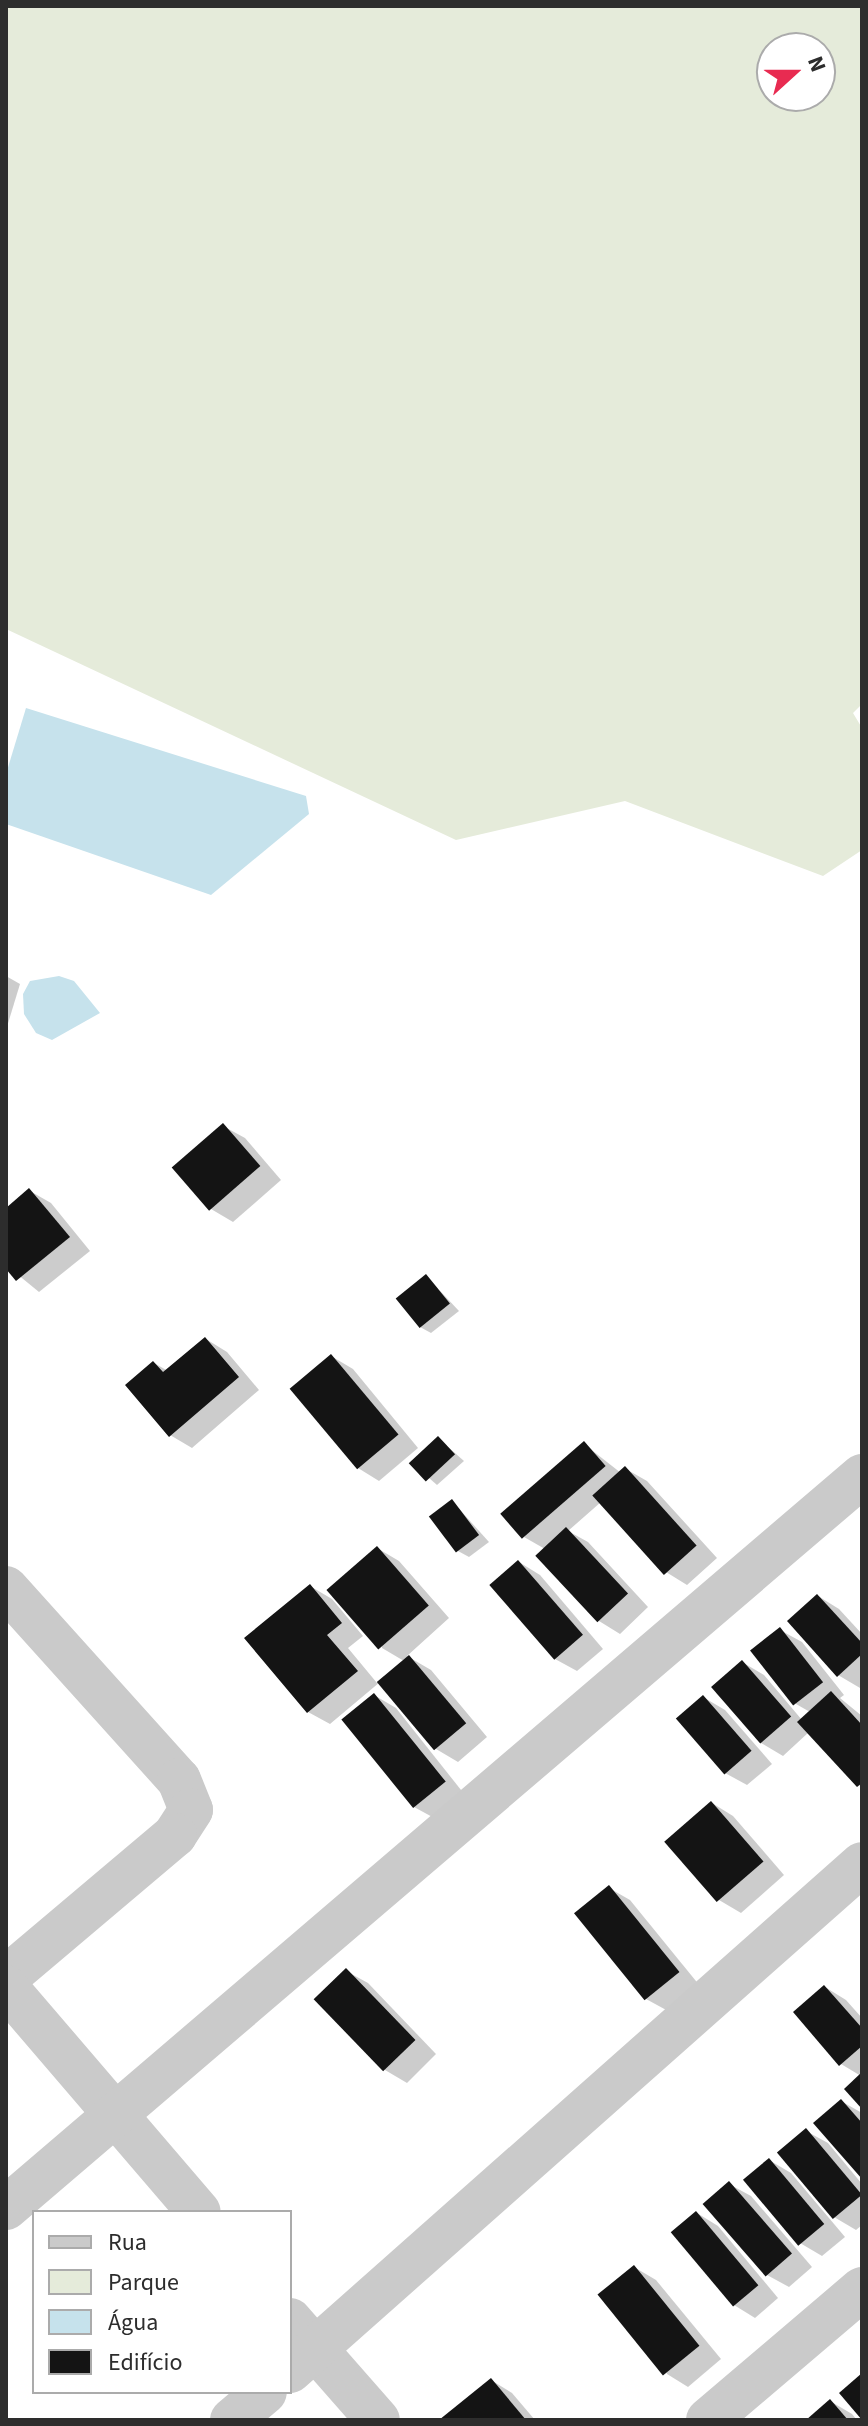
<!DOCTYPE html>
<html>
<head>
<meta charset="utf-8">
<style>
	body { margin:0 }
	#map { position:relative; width:868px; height:2426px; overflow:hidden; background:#fff; font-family:"Source Sans 3",sans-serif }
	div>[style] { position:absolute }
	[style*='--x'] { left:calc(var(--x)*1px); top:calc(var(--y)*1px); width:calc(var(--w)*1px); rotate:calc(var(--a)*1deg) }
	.green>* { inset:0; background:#e5ebda }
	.water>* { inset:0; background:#c6e2ec }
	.shadow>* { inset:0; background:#0003 }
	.building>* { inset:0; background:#141414; transform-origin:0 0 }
	.minor>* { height:44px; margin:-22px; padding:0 22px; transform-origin:22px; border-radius:22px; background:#cacaca }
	span { translate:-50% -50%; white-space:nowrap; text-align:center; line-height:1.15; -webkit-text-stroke:8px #fff; paint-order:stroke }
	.frame { position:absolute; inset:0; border:8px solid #2d2d2d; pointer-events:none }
	.legend { position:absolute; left:32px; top:2210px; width:260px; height:184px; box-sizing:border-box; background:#fff; border:2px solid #ababab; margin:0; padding:10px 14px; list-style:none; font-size:24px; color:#2d2d2d }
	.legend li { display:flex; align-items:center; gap:16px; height:40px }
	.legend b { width:40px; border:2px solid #ababab }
	.north { position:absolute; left:756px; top:32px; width:80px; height:80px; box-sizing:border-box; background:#fff; border:2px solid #ababab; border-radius:50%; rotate:69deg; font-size:22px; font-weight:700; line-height:32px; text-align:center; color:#2d2d2d }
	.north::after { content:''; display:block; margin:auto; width:28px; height:36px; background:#e82b51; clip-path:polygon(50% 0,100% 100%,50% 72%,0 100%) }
</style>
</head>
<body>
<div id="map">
	<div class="green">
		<i style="clip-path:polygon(evenodd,6px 6px,862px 6px,862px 704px,853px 713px,862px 728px,862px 850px,823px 876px,625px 801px,456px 840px,6px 629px,6px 6px,772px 48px,820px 48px,820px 96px,772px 96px,772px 48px)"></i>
	</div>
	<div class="water">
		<i style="clip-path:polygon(26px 708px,306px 796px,309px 814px,211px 895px,6px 824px,6px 774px)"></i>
		<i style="clip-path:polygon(59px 976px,74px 981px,100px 1013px,52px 1040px,36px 1033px,24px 1014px,23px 994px,30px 981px)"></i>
	</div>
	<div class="shadow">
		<i style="clip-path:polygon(6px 976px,20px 984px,6px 1030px)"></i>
		<i style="clip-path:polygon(223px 1126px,245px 1138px,281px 1180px,233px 1222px,211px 1209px)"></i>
		<i style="clip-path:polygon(30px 1191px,51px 1203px,90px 1251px,39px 1292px,6px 1265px,6px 1210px)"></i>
		<i style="clip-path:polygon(427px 1277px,459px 1311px,431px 1333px,420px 1327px)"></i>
		<i style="clip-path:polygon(206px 1339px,227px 1352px,259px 1390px,192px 1448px,170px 1435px,154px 1363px,168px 1371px)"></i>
		<i style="clip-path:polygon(331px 1356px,353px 1369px,418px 1448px,379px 1481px,358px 1468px)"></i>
		<i style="clip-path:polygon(439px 1439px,464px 1461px,437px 1485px,412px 1463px)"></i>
		<i style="clip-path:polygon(584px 1444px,621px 1473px,626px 1469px,647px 1481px,717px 1558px,687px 1585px,666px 1572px,601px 1502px,568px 1531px,588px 1542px,648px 1607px,620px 1634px,599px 1621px,545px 1549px,524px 1537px)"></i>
		<i style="clip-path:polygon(452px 1501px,489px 1542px,469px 1557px,458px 1551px)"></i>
		<i style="clip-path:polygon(377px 1548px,399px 1561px,449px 1618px,407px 1656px,431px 1670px,487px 1737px,458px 1762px,436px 1749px,380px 1682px,330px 1724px,308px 1712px,310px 1586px,332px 1599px,363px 1636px,348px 1648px,377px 1683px,404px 1661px,382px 1648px)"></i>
		<i style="clip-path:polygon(519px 1562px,540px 1575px,603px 1649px,577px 1671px,555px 1659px)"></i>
		<i style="clip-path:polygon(818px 1596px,839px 1609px,862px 1634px,860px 1688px,838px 1675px)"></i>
		<i style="clip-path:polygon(780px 1630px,802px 1642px,844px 1695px,840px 1698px,862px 1716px,862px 1788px,809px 1732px,783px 1756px,761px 1743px,742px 1662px,764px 1675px,802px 1720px,810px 1712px,796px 1704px)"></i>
		<i style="clip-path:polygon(374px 1695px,396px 1708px,465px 1795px,436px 1819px,414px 1807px)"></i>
		<i style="clip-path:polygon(703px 1697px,725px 1710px,772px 1764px,747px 1785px,725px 1773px)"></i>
		<i style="clip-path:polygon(712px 1803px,733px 1816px,784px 1875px,741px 1913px,719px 1900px)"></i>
		<i style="clip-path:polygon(609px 1888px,630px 1900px,700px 1986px,668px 2011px,646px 1999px)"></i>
		<i style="clip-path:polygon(346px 1971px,368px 1983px,436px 2054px,407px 2083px,385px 2070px)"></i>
		<i style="clip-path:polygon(825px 1987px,846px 2000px,862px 2018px,862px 2107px,861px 2076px,841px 2064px)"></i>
		<i style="clip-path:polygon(841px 2101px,862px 2113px,862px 2176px)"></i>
		<i style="clip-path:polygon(806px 2131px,828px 2143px,862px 2184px,862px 2225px,856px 2230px,834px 2217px)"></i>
		<i style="clip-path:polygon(769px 2160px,791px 2173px,845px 2237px,822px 2256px,800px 2243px)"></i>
		<i style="clip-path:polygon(729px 2184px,751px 2196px,812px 2267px,789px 2287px,767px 2275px)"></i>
		<i style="clip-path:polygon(697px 2213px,718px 2226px,778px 2298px,755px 2318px,734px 2305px)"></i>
		<i style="clip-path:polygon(634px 2267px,656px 2280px,721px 2359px,688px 2387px,667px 2374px)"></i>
		<i style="clip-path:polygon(491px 2380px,512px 2393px,535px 2420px,442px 2420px)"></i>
		<i style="clip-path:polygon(830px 2401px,852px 2414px,857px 2420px,809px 2420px)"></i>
	</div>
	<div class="building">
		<i style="left:223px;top:1123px;width:57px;height:68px;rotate:49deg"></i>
		<i style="clip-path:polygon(29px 1188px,70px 1237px,16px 1281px,6px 1269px,6px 1208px)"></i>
		<i style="left:426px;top:1274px;width:38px;height:39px;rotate:51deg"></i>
		<i style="clip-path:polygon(205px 1337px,239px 1377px,169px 1437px,125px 1385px,153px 1361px,163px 1372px)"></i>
		<i style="left:331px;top:1354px;width:105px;height:54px;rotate:50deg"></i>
		<i style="left:438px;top:1436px;width:25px;height:40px;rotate:47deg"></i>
		<i style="left:584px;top:1441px;width:33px;height:111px;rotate:49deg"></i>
		<i style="left:625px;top:1466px;width:107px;height:44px;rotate:48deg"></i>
		<i style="left:452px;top:1499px;width:45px;height:29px;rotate:53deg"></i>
		<i style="left:566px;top:1527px;width:91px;height:42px;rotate:47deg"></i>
		<i style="left:377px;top:1546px;width:79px;height:67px;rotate:49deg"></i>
		<i style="left:518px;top:1560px;width:99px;height:38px;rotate:49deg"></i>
		<i style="clip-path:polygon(310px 1584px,342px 1623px,327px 1635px,358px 1671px,307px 1713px,244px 1638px)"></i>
		<i style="clip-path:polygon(817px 1594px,862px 1643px,862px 1654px,837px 1677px,787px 1621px)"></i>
		<i style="left:780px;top:1627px;width:70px;height:38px;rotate:52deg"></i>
		<i style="left:409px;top:1655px;width:89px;height:42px;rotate:50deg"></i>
		<i style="left:742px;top:1660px;width:75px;height:41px;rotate:49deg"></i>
		<i style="clip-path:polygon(831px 1691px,862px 1725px,862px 1783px,857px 1787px,797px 1722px)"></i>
		<i style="left:374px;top:1693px;width:114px;height:42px;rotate:51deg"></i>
		<i style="left:703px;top:1695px;width:74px;height:36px;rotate:49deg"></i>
		<i style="left:711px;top:1801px;width:80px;height:62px;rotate:49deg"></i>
		<i style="left:609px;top:1885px;width:112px;height:45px;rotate:51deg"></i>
		<i style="left:346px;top:1968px;width:100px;height:45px;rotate:46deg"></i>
		<i style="clip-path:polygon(824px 1985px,862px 2028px,862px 2046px,839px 2066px,793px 2012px)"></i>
		<i style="clip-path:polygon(862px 2072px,862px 2109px,844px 2089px)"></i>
		<i style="clip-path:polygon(841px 2099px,862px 2123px,862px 2179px,813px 2123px)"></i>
		<i style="left:806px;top:2128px;width:87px;height:38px;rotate:50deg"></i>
		<i style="left:769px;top:2158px;width:86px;height:34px;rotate:50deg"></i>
		<i style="left:729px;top:2181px;width:96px;height:35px;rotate:49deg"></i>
		<i style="left:696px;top:2211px;width:97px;height:33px;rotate:50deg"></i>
		<i style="left:634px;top:2265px;width:104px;height:47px;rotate:51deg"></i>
		<i style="clip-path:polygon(862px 2373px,862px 2420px,839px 2393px)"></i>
		<i style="clip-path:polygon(491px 2378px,526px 2420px,439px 2420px)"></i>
		<i style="clip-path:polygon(830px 2399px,848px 2420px,806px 2420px)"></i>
	</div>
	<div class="minor">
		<i style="--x:6;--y:1588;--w:258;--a:48"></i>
		<i style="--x:179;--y:1780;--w:32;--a:68"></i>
		<i style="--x:191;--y:1810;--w:30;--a:123"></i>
		<i style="--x:175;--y:1835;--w:221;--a:139.8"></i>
		<i style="--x:6;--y:1987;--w:296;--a:49.4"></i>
		<i style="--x:6;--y:2208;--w:1126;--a:-40.54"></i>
		<i style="--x:290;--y:2320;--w:133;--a:48.7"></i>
		<i style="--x:290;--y:2371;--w:764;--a:-41.55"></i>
		<i style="--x:232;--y:2420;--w:43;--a:-40.3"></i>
		<i style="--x:708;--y:2420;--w:202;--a:-40.4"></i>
	</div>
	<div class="frame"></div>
	<ul class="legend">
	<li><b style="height:10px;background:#cacaca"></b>Rua</li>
	<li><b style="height:22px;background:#e5ebda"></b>Parque</li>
	<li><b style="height:22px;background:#c6e2ec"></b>Água</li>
	<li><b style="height:22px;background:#141414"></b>Edifício</li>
	</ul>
	<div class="north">N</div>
</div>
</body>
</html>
